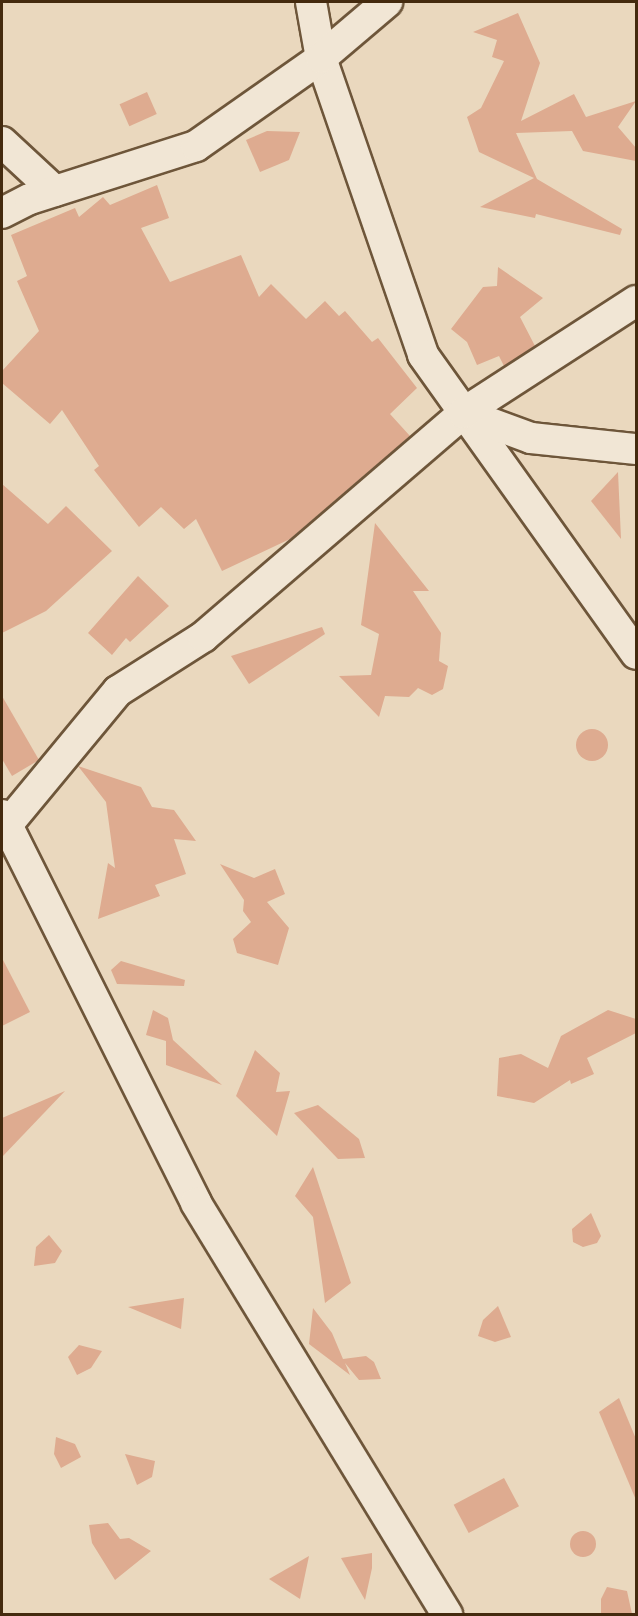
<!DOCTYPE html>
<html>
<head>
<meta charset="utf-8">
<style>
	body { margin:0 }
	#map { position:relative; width:638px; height:1616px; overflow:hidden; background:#ead8be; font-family:Vollkorn,serif }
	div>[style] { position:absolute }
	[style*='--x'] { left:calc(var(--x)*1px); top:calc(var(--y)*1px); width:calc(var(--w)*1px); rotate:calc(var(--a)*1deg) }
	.building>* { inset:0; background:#deab90; transform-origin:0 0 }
	.round { border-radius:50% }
	.roads { filter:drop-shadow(2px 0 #6e563a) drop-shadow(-2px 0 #6e563a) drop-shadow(0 2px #6e563a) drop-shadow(0 -2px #6e563a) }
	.minor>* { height:30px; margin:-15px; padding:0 15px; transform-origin:15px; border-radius:15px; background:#f1e6d5 }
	span { translate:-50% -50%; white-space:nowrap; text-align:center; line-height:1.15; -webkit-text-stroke:5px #f1e6d5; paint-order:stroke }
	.frame { position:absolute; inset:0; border:3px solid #442a0e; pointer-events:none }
</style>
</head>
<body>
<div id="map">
	<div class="building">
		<i style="clip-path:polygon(518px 13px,540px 63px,521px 121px,574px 94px,586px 117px,636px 101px,618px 127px,636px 148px,636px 161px,583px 151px,572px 131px,516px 133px,537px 179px,622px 229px,620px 235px,536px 214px,535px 218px,480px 207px,534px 178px,479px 152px,467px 117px,481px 108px,504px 61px,492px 57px,497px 40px,473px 32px)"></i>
		<i style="left:147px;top:92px;width:24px;height:30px;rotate:66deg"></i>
		<i style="clip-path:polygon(267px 131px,300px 132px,289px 160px,260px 172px,246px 140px)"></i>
		<i style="clip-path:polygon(157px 185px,169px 218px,141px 228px,170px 282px,241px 255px,259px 297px,271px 284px,306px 319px,325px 301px,339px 316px,345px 311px,372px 342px,378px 338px,417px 388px,390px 414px,410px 436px,290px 539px,222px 571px,196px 519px,184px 529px,161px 507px,139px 527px,94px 470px,99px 466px,62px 410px,50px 424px,2px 383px,2px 371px,39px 331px,17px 281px,27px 276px,11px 235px,75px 208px,79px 217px,103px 197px,110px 205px)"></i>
		<i style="clip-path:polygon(498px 267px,543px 298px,520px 317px,535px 346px,504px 366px,499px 356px,477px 365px,467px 342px,451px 329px,483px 287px,497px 286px)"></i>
		<i style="clip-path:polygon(618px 472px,621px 539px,591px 501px)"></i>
		<i style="clip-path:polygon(2px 484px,48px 524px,66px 506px,112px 551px,46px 611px,2px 633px)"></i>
		<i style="clip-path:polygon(375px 523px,429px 591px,413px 591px,441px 633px,439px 661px,448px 666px,443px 689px,432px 695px,418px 688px,409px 697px,385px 696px,379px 717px,339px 676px,371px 675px,379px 634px,361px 625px)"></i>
		<i style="clip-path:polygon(138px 576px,169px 606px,130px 642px,126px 638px,112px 655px,88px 633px)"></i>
		<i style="clip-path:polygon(322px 627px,325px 634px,249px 684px,231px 656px)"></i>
		<i style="clip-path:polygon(2px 696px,39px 760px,12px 776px,2px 759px)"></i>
		<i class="round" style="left:576px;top:729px;width:32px;height:32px"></i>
		<i style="clip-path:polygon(78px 766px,141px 787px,152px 807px,174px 810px,196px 841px,174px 839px,186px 874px,155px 885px,160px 896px,98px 919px,108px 863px,115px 868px,106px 802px)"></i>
		<i style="clip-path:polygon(220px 864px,254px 878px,275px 869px,285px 894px,267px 902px,289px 928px,278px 965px,237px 953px,233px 939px,251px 922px,243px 911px,244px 900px)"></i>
		<i style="clip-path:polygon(2px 958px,30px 1012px,2px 1026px)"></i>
		<i style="clip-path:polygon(121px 961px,185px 980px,184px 986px,117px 984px,111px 970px)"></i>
		<i style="clip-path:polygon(153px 1010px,168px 1018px,173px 1040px,222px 1085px,166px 1065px,166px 1041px,146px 1035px)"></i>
		<i style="clip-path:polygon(608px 1010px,636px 1019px,636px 1033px,587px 1058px,594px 1074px,571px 1084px,570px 1080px,534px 1103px,497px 1096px,499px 1058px,521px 1054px,548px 1068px,561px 1036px)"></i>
		<i style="clip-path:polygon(255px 1050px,280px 1073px,276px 1092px,290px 1091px,277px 1136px,236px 1096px)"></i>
		<i style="clip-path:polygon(65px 1091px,2px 1157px,2px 1118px)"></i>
		<i style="clip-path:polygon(318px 1105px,359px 1139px,365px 1158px,338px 1159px,294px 1113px)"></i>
		<i style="clip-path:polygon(313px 1167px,351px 1283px,325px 1303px,313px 1217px,295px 1196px)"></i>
		<i style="clip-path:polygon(591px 1213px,601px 1236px,597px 1243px,583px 1247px,573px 1242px,572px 1229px)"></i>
		<i style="clip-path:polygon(49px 1235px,62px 1251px,55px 1263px,34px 1266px,36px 1247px)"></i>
		<i style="clip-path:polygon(184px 1298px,181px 1329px,128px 1307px)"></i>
		<i style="clip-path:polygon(498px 1306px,511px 1337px,495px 1342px,478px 1336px,483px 1320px)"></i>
		<i style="clip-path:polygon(313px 1308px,332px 1333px,343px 1359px,366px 1356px,374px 1362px,381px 1379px,359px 1380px,345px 1363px,350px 1375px,309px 1344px)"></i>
		<i style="clip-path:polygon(79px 1345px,102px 1351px,91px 1368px,77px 1375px,68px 1357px)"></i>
		<i style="clip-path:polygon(619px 1398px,636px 1439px,636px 1500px,599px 1412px)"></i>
		<i style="clip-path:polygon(56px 1437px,75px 1444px,81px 1457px,61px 1468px,54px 1454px)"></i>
		<i style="clip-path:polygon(125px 1454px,155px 1461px,152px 1477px,137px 1485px)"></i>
		<i style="left:504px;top:1478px;width:32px;height:57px;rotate:62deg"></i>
		<i style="clip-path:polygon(108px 1523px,120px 1539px,129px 1538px,151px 1551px,115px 1580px,92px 1543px,89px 1525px)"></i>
		<i class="round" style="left:570px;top:1531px;width:26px;height:26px"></i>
		<i style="clip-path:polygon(372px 1553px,372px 1568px,365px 1600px,341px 1558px)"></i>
		<i style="clip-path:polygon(309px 1556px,300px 1599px,269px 1579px)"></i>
		<i style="clip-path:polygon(607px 1587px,627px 1591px,632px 1614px,601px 1614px,601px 1599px)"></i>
	</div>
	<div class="roads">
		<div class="minor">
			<i style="--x:311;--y:2;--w:57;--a:79.9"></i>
			<i style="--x:321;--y:58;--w:314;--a:71"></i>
			<i style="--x:423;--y:355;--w:367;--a:54.5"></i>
			<i style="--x:2;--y:142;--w:72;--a:42.8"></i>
			<i style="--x:2;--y:213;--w:31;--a:-27"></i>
			<i style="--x:30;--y:199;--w:174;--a:-17.7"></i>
			<i style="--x:196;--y:146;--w:153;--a:-35.1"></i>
			<i style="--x:321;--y:58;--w:87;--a:-40.3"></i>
			<i style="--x:463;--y:413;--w:72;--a:20.2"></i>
			<i style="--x:531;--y:438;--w:106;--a:6"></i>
			<i style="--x:2;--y:815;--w:434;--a:63.4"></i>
			<i style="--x:196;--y:1203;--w:482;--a:58.6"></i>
			<i style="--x:7;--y:825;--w:174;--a:-50.4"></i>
			<i style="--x:118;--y:691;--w:101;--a:-32.4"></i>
			<i style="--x:203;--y:637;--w:343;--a:-40.7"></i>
			<i style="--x:463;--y:413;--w:206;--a:-32.9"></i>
		</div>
	</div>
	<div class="frame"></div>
</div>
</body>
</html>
